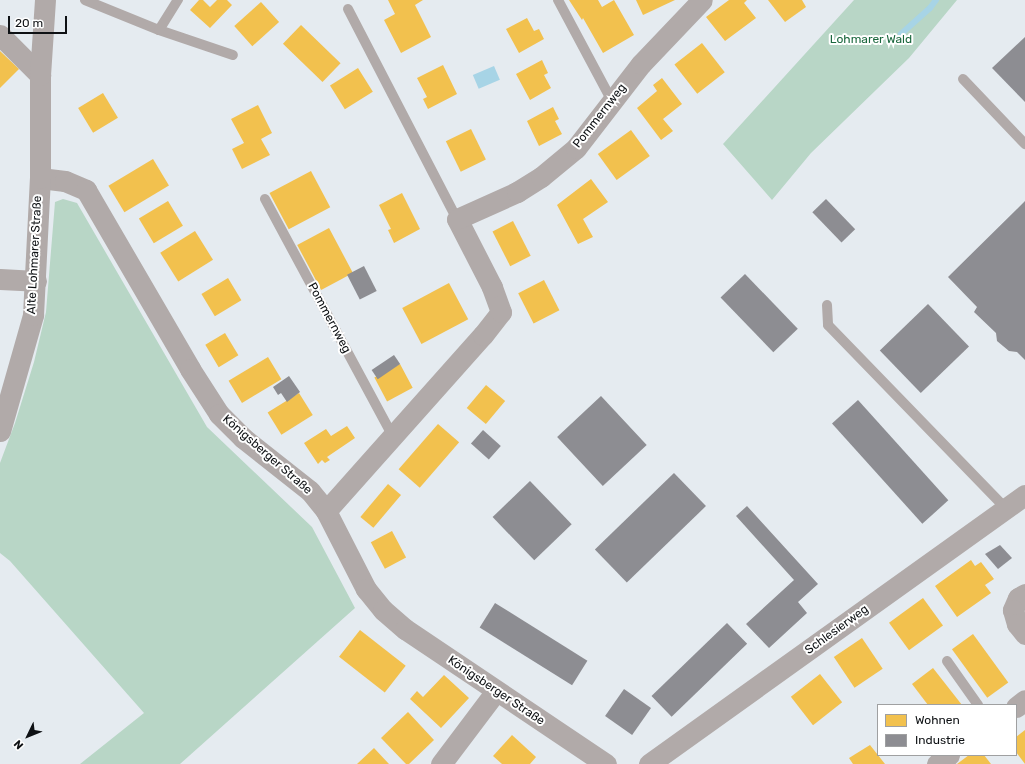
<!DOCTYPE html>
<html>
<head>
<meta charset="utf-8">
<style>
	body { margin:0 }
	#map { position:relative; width:1025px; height:764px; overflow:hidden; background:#e5ebf0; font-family:Rubik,sans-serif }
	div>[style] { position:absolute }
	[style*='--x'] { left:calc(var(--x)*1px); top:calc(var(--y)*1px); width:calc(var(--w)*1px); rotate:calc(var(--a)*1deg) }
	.green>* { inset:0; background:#b8d6c6 }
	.water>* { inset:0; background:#a7d4e6; transform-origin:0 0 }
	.homes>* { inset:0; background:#f2c14e; transform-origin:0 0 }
	.industry>* { inset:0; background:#8d8d92; transform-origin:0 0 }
	.stream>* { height:6px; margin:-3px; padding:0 3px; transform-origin:3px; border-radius:3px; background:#a7d4e6 }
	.lane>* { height:10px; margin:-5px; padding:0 5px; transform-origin:5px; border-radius:5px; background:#b1aaa9 }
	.street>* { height:21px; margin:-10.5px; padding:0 10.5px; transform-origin:10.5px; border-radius:10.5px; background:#b1aaa9 }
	span { translate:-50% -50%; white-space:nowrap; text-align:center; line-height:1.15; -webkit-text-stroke:4px #fff; paint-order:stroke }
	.park-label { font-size:12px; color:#1a673d }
	.street-label { font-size:12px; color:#0e1114 }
	.legend { position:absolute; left:877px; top:704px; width:140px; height:52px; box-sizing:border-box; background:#fff; border:1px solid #9fa0a1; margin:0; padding:5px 7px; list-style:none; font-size:12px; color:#0e1114 }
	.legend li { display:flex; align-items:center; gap:8px; height:20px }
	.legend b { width:20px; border:1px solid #9fa0a1 }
	.north { position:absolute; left:8px; top:716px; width:40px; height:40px; -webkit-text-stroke:3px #fff; paint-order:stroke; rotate:227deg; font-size:11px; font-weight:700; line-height:16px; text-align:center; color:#0e1114 }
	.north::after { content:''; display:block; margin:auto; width:14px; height:18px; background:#0e1114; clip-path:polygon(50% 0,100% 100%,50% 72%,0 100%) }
	.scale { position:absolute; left:8px; top:16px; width:59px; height:18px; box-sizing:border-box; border:2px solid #0e1114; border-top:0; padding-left:5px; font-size:12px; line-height:14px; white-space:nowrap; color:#0e1114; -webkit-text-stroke:3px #fff; paint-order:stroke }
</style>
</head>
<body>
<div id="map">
	<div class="green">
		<i style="clip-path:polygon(854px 0,957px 0,909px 58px,811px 153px,772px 200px,723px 144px)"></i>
		<i style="clip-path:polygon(63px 199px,77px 203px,207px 427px,312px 527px,355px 608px,180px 764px,80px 764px,144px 713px,10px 561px,0 553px,0 463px,15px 423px,34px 362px,46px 312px,55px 202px)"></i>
	</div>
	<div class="water">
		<i style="left:494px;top:66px;width:15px;height:23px;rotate:67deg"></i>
	</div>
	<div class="homes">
		<i style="clip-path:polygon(199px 0,203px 0,210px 7px,217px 0,227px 0,232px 5px,210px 28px,190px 10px)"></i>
		<i style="clip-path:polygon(388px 0,423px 0,415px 5px,431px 37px,401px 53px,384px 20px,395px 14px)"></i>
		<i style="clip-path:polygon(569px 0,598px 0,602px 7px,614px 0,634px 35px,603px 53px,583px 18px,582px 20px)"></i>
		<i style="clip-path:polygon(636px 0,675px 0,643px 15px)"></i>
		<i style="clip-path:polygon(729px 0,747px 0,744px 3px,756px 18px,725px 41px,706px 17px)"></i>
		<i style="clip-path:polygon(768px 0,802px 0,806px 7px,785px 22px)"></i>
		<i style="left:261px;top:2px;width:27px;height:36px;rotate:48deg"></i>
		<i style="clip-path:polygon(527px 18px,534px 31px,539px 29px,544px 39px,519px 53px,506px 29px)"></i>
		<i style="left:301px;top:25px;width:55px;height:26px;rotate:44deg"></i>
		<i style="left:702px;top:43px;width:37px;height:35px;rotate:52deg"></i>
		<i style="clip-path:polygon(0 51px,19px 69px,0 88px)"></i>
		<i style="clip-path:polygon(542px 60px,548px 73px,544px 75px,551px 88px,530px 100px,516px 74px)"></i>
		<i style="clip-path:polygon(443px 65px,457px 94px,428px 109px,423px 99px,427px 97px,417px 78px)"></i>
		<i style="left:358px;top:68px;width:28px;height:33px;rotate:58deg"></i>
		<i style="clip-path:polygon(662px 78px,682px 104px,663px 119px,673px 131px,661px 140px,637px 108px,657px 91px,653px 85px)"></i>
		<i style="left:103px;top:93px;width:29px;height:29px;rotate:59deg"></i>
		<i style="clip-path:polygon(258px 105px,272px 133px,261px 139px,270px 155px,242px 169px,232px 149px,244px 143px,231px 119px)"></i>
		<i style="clip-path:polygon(553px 107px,559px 119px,555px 121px,562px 134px,539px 146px,527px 121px)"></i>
		<i style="left:471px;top:129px;width:34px;height:28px;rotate:64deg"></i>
		<i style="left:631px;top:130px;width:32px;height:41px;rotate:54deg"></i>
		<i style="left:153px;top:159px;width:31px;height:52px;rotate:59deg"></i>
		<i style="left:311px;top:171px;width:41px;height:47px;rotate:62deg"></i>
		<i style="clip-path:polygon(591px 179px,608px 202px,583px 219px,593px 237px,578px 244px,557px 205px)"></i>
		<i style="clip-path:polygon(402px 193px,420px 229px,394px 243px,388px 230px,391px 229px,379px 205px)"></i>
		<i style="left:168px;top:201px;width:29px;height:34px;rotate:59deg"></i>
		<i style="left:513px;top:221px;width:39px;height:23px;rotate:63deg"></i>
		<i style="left:329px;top:228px;width:51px;height:36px;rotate:62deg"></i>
		<i style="left:195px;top:231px;width:34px;height:41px;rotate:58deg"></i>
		<i style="left:228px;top:278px;width:26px;height:31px;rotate:59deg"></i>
		<i style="left:544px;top:280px;width:34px;height:29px;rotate:63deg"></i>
		<i style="left:449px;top:283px;width:41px;height:53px;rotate:62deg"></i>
		<i style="left:225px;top:333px;width:26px;height:23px;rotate:59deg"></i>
		<i style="left:268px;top:357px;width:26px;height:46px;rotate:59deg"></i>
		<i style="left:400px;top:364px;width:27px;height:29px;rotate:62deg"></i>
		<i style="left:486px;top:385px;width:25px;height:30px;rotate:40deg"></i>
		<i style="left:299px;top:393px;width:26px;height:37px;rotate:58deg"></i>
		<i style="left:438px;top:424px;width:28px;height:60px;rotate:41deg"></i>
		<i style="clip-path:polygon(347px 426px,355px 438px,327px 457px,330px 460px,325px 463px,322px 460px,318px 464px,304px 443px,326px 429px,331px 436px)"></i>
		<i style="left:388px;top:484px;width:17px;height:43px;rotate:40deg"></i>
		<i style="left:392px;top:531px;width:30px;height:24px;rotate:62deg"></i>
		<i style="clip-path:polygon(971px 560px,975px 566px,981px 562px,994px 579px,985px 585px,991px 593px,957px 617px,935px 586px)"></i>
		<i style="left:923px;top:598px;width:34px;height:42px;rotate:54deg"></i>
		<i style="left:360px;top:630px;width:58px;height:34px;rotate:38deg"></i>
		<i style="left:973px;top:634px;width:60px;height:26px;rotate:54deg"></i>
		<i style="left:862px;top:638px;width:37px;height:34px;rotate:56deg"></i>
		<i style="clip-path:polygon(933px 668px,962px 705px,928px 705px,912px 684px)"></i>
		<i style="left:820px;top:674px;width:36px;height:37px;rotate:52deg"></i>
		<i style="clip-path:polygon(444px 675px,469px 698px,441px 728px,410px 699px,417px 691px,423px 697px)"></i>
		<i style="clip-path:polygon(408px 712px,434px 740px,409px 764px,406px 764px,381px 738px)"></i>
		<i style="clip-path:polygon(1025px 730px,1025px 764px,1016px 752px,1016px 737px)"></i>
		<i style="clip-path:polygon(512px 735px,536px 757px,530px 764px,502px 764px,493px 756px)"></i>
		<i style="clip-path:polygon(870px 745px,885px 764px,853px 764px,849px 758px)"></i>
		<i style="clip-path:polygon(374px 748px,389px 764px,357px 764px)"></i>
		<i style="clip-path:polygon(969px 755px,984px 755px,991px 764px,957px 764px)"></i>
	</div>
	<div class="industry">
		<i style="clip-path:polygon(1025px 37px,1025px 102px,992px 68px)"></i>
		<i style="left:826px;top:199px;width:42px;height:19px;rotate:46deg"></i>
		<i style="clip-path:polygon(1025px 201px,1025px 360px,1017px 352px,1009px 351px,997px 341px,996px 333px,974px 312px,977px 307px,948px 277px)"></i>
		<i style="left:364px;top:266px;width:28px;height:19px;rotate:63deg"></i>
		<i style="left:745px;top:274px;width:76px;height:34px;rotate:46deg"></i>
		<i style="left:928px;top:304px;width:59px;height:67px;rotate:46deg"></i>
		<i style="left:394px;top:355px;width:11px;height:27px;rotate:56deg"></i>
		<i style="clip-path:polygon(289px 376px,300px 392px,287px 402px,281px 393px,278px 395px,273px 387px)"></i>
		<i style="left:601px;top:396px;width:67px;height:60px;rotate:47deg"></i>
		<i style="left:858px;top:400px;width:135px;height:35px;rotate:48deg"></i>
		<i style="left:483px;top:430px;width:24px;height:18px;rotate:42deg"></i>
		<i style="left:674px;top:473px;width:46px;height:110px;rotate:46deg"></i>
		<i style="left:530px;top:481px;width:60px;height:52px;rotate:46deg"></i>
		<i style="clip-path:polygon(747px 506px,818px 584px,798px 602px,807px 613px,769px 648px,746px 624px,794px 580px,736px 516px)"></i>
		<i style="clip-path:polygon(1000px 545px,1012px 558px,998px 569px,985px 554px)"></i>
		<i style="left:495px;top:603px;width:109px;height:29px;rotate:32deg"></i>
		<i style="left:727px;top:623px;width:29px;height:105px;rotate:46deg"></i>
		<i style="left:624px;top:689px;width:33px;height:33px;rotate:35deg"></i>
	</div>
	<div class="stream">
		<i style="--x:901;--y:34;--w:39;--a:-42"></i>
		<i style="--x:930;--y:8;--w:10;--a:-53"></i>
	</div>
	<div class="lane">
		<i style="--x:85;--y:0;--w:80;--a:22.1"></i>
		<i style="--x:159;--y:30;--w:78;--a:18.7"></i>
		<i style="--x:558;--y:0;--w:115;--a:61.9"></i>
		<i style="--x:348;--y:9;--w:237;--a:62.6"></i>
		<i style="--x:159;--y:30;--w:36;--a:-58"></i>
		<i style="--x:963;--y:79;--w:90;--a:46.4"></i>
		<i style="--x:265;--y:199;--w:270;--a:61.7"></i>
		<i style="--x:827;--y:305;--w:20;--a:87"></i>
		<i style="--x:828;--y:325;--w:256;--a:45.9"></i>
		<i style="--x:947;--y:661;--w:54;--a:54.8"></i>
	</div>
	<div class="street">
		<i style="--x:0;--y:35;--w:57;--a:45"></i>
		<i style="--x:40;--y:178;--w:25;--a:7"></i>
		<i style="--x:65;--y:181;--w:23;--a:23"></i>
		<i style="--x:86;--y:190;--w:207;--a:59.8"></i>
		<i style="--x:190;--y:369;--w:54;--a:57.2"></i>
		<i style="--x:219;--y:414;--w:34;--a:45"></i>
		<i style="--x:243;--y:438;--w:85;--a:38.3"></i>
		<i style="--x:310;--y:491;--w:26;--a:51"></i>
		<i style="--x:326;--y:511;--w:88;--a:62.9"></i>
		<i style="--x:366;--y:589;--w:27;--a:51"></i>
		<i style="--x:383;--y:610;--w:29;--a:41"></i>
		<i style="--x:405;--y:629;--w:242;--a:33.9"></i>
		<i style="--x:0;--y:279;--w:36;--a:3"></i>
		<i style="--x:0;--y:431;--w:121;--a:-74.1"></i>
		<i style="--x:33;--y:315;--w:137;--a:-87.1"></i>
		<i style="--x:40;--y:178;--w:103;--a:-90"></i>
		<i style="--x:40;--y:75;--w:75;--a:-86.2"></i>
		<i style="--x:326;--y:511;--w:236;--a:-48.3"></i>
		<i style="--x:483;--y:335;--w:29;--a:-52"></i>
		<i style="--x:501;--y:312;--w:27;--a:-110"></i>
		<i style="--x:492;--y:287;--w:76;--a:-117.2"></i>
		<i style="--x:457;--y:219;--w:66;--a:-24.2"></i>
		<i style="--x:517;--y:192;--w:28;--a:-32"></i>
		<i style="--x:541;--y:177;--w:45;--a:-39.6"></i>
		<i style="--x:576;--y:148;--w:106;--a:-52.3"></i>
		<i style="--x:641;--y:64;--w:88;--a:-46.4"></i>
		<i style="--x:1025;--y:594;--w:8;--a:150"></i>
		<i style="--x:1018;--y:598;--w:13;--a:113"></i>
		<i style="--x:1013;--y:610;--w:15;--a:74"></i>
		<i style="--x:1017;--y:624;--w:13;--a:51"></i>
		<i style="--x:1016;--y:707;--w:11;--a:-38"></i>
		<i style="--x:441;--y:764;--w:91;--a:-53"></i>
		<i style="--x:649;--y:764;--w:462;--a:-35.6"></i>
		<i style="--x:937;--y:764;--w:15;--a:-37"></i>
	</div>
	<div class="park-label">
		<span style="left:871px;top:40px">Lohmarer Wald</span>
	</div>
	<div class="street-label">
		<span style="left:600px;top:116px;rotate:-52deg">Pommernweg</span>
		<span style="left:35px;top:255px;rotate:-87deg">Alte Lohmarer Straße</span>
		<span style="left:329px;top:318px;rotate:62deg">Pommernweg</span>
		<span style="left:267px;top:455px;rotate:41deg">Königsberger Straße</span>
		<span style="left:837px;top:630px;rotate:-36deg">Schlesierweg</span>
		<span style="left:496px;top:691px;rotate:34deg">Königsberger Straße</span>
	</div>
	<ul class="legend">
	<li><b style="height:11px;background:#f2c14e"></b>Wohnen</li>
	<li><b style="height:11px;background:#8d8d92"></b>Industrie</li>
	</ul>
	<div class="north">N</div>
	<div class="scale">20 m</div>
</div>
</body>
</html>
